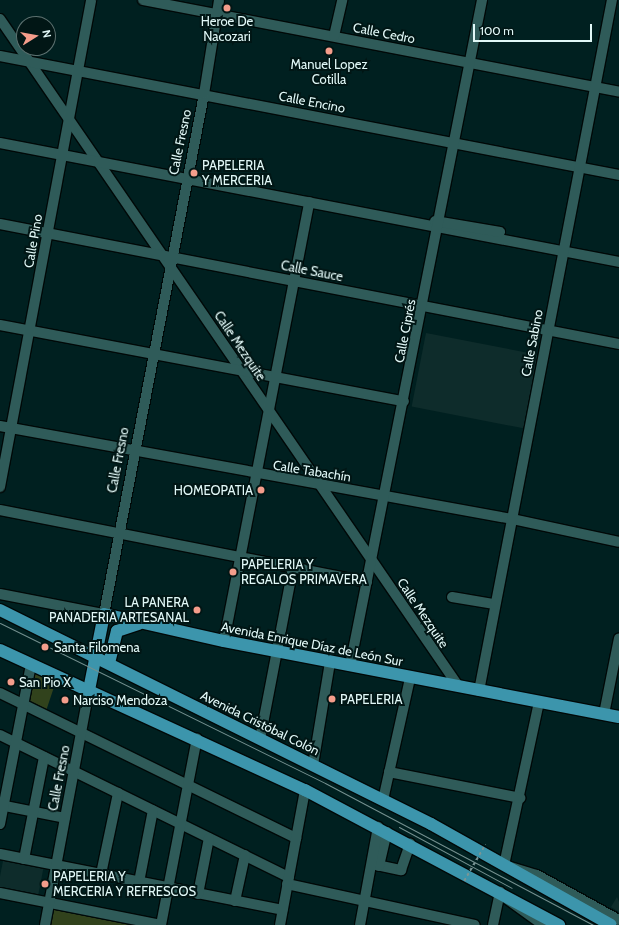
<!DOCTYPE html>
<html>
<head>
<meta charset="utf-8">
<style>
	body { margin:0 }
	#map { position:relative; width:619px; height:925px; overflow:hidden; background:#002020; font-family:Cabin,sans-serif }
	div>[style] { position:absolute }
	[style*='--x'] { left:calc(var(--x)*1px); top:calc(var(--y)*1px); width:calc(var(--w)*1px); rotate:calc(var(--a)*1deg) }
	.built>* { inset:0; background:#0e2c2b; transform-origin:0 0 }
	.green>* { inset:0; background:#31421c }
	.roads { filter:drop-shadow(1px 0 #000908) drop-shadow(-1px 0 #000908) drop-shadow(0 1px #000908) drop-shadow(0 -1px #000908) }
	.minor>* { height:10px; margin:-5px; padding:0 5px; transform-origin:5px; border-radius:5px; background:#2f5b59 }
	.major>* { height:12px; margin:-6px; padding:0 6px; transform-origin:6px; border-radius:6px; background:#3c95ac }
	.tram>* { height:1px; margin:-0.5px; padding:0 0.5px; transform-origin:0.5px; border-radius:0.5px; background:#74908f }
	.path-bridge>* { height:1.5px; margin-top:-0.75px; transform-origin:0; background:repeating-linear-gradient(90deg,#7a9595 0 3px,transparent 0 6px) }
	.dots>* { width:11px; height:11px; translate:-50% -50%; box-sizing:border-box; border:2px solid #011615; border-radius:50% }
	span { translate:-50% -50%; white-space:nowrap; text-align:center; line-height:1.15; -webkit-text-stroke:4px #011615; paint-order:stroke }
	.poi-label { font-size:13px; color:#e1f8f7 }
	.left { translate:0 -50%; text-align:left }
	.right { translate:-100% -50%; text-align:right }
	.street-label { font-size:13px; color:#e1f8f7 }
	.north { position:absolute; left:16px; top:16px; width:40px; height:40px; box-sizing:border-box; background:#011615; border:1px solid #5b706f; border-radius:50%; rotate:79deg; font-size:11px; font-weight:700; line-height:16px; text-align:center; color:#e1f8f7 }
	.north::after { content:''; display:block; margin:auto; width:14px; height:18px; background:#f49d8b; clip-path:polygon(50% 0,100% 100%,50% 72%,0 100%) }
	.scale { position:absolute; left:473px; top:24px; width:119px; height:18px; box-sizing:border-box; border:2px solid #e1f8f7; border-top:0; padding-left:5px; font-size:12px; line-height:14px; white-space:nowrap; color:#e1f8f7; -webkit-text-stroke:3px #011615; paint-order:stroke }
</style>
</head>
<body>
<div id="map">
	<div class="built">
		<i style="left:426px;top:333px;width:114px;height:75px;rotate:11deg"></i>
		<i style="left:4px;top:856px;width:41px;height:35px;rotate:11deg"></i>
		<i style="clip-path:polygon(617px 897px,619px 902px,619px 912px,611px 907px)"></i>
	</div>
	<div class="green">
		<i style="clip-path:polygon(34px 672px,56px 681px,46px 711px,27px 702px)"></i>
		<i style="clip-path:polygon(51px 906px,150px 925px,48px 925px)"></i>
	</div>
	<div class="roads">
		<div class="minor">
			<i style="--x:143;--y:0;--w:485;--a:10.9"></i>
			<i style="--x:0;--y:19;--w:810;--a:55.51"></i>
			<i style="--x:334;--y:36;--w:37;--a:-77"></i>
			<i style="--x:0;--y:56;--w:630;--a:10.88"></i>
			<i style="--x:0;--y:143;--w:630;--a:10.88"></i>
			<i style="--x:435;--y:221;--w:66;--a:9.6"></i>
			<i style="--x:0;--y:224;--w:631;--a:10.97"></i>
			<i style="--x:0;--y:325;--w:411;--a:10.7"></i>
			<i style="--x:0;--y:426;--w:520;--a:10.29"></i>
			<i style="--x:512;--y:519;--w:109;--a:12.1"></i>
			<i style="--x:0;--y:487;--w:495;--a:-79.4"></i>
			<i style="--x:0;--y:510;--w:374;--a:11.1"></i>
			<i style="--x:0;--y:594;--w:106;--a:10.9"></i>
			<i style="--x:104;--y:614;--w:530;--a:-79.11"></i>
			<i style="--x:204;--y:94;--w:95;--a:-80.9"></i>
			<i style="--x:452;--y:597;--w:43;--a:9.5"></i>
			<i style="--x:224;--y:641;--w:447;--a:-79"></i>
			<i style="--x:350;--y:666;--w:679;--a:-78.79"></i>
			<i style="--x:479;--y:691;--w:704;--a:-79.11"></i>
			<i style="--x:0;--y:693;--w:330;--a:26.1"></i>
			<i style="--x:539;--y:702;--w:167;--a:102.1"></i>
			<i style="--x:504;--y:865;--w:34;--a:17"></i>
			<i style="--x:537;--y:875;--w:94;--a:28.8"></i>
			<i style="--x:604;--y:714;--w:77;--a:-78.8"></i>
			<i style="--x:0;--y:735;--w:322;--a:26.2"></i>
			<i style="--x:260;--y:739;--w:175;--a:-79.1"></i>
			<i style="--x:313;--y:765;--w:104;--a:-80.6"></i>
			<i style="--x:389;--y:772;--w:134;--a:11.2"></i>
			<i style="--x:383;--y:800;--w:125;--a:-77.5"></i>
			<i style="--x:0;--y:805;--w:66;--a:11.3"></i>
			<i style="--x:0;--y:824;--w:163;--a:-79"></i>
			<i style="--x:0;--y:854;--w:288;--a:11.2"></i>
			<i style="--x:24;--y:859;--w:104;--a:-78.9"></i>
			<i style="--x:372;--y:864;--w:30;--a:12"></i>
			<i style="--x:401;--y:870;--w:28;--a:-71"></i>
			<i style="--x:379;--y:866;--w:35;--a:-77"></i>
			<i style="--x:101;--y:874;--w:83;--a:-78.1"></i>
			<i style="--x:139;--y:882;--w:73;--a:-79"></i>
			<i style="--x:287;--y:884;--w:192;--a:12.3"></i>
			<i style="--x:0;--y:893;--w:164;--a:11.2"></i>
			<i style="--x:161;--y:925;--w:190;--a:-79.1"></i>
			<i style="--x:198;--y:894;--w:57;--a:-78.9"></i>
			<i style="--x:507;--y:899;--w:44;--a:35.8"></i>
			<i style="--x:235;--y:901;--w:47;--a:-77.7"></i>
			<i style="--x:45;--y:925;--w:239;--a:-79.4"></i>
			<i style="--x:280;--y:925;--w:137;--a:-79.5"></i>
			<i style="--x:360;--y:925;--w:100;--a:-79.6"></i>
			<i style="--x:493;--y:925;--w:34;--a:-78"></i>
		</div>
		<div class="major">
			<i style="--x:0;--y:610;--w:481;--a:26.4"></i>
			<i style="--x:431;--y:824;--w:206;--a:29.3"></i>
			<i style="--x:0;--y:650;--w:336;--a:24.7"></i>
			<i style="--x:305;--y:790;--w:288;--a:28"></i>
			<i style="--x:109;--y:663;--w:33;--a:-76"></i>
			<i style="--x:117;--y:631;--w:23;--a:-18"></i>
			<i style="--x:89;--y:690;--w:77;--a:-78.8"></i>
			<i style="--x:104;--y:614;--w:123;--a:12.7"></i>
			<i style="--x:224;--y:641;--w:402;--a:10.9"></i>
		</div>
	</div>
	<div class="tram">
		<i style="--x:0;--y:623;--w:362;--a:26.2"></i>
		<i style="--x:325;--y:783;--w:303;--a:27.9"></i>
		<i style="--x:399;--y:827;--w:128;--a:28.4"></i>
	</div>
	<div class="path-bridge">
		<i style="--x:464;--y:881;--w:42;--a:-59.7"></i>
	</div>
	<div class="dots">
		<i style="left:227px;top:8px;background:#f49d8b"></i>
		<i style="left:329px;top:51px;background:#f49d8b"></i>
		<i style="left:194px;top:173px;background:#f49d8b"></i>
		<i style="left:261px;top:490px;background:#f49d8b"></i>
		<i style="left:233px;top:572px;background:#f49d8b"></i>
		<i style="left:197px;top:610px;background:#f49d8b"></i>
		<i style="left:45px;top:647px;background:#f49d8b"></i>
		<i style="left:11px;top:682px;background:#f49d8b"></i>
		<i style="left:332px;top:699px;background:#f49d8b"></i>
		<i style="left:65px;top:700px;background:#f49d8b"></i>
		<i style="left:45px;top:884px;background:#f49d8b"></i>
	</div>
	<div class="poi-label">
		<span style="left:227px;top:29px">Heroe De<br>Nacozari</span>
		<span style="left:329px;top:72px">Manuel Lopez<br>Cotilla</span>
		<span class="left" style="left:202px;top:173px">PAPELERIA<br>Y MERCERIA</span>
		<span class="right" style="left:253px;top:490px">HOMEOPATIA</span>
		<span class="left" style="left:241px;top:572px">PAPELERIA Y<br>REGALOS PRIMAVERA</span>
		<span class="right" style="left:189px;top:610px">LA PANERA<br>PANADERIA ARTESANAL</span>
		<span class="left" style="left:54px;top:647px">Santa Filomena</span>
		<span class="left" style="left:19px;top:682px">San Pio X</span>
		<span class="left" style="left:340px;top:699px">PAPELERIA</span>
		<span class="left" style="left:73px;top:700px">Narciso Mendoza</span>
		<span class="left" style="left:53px;top:884px">PAPELERIA Y<br>MERCERIA Y REFRESCOS</span>
	</div>
	<div class="street-label">
		<span style="left:384px;top:33px;rotate:11deg">Calle Cedro</span>
		<span style="left:312px;top:102px;rotate:11deg">Calle Encino</span>
		<span style="left:180px;top:142px;rotate:-78deg">Calle Fresno</span>
		<span style="left:33px;top:241px;rotate:-80deg">Calle Pino</span>
		<span style="left:312px;top:271px;rotate:11deg">Calle Sauce</span>
		<span style="left:405px;top:331px;rotate:-79deg">Calle Ciprés</span>
		<span style="left:532px;top:343px;rotate:-79deg">Calle Sabino</span>
		<span style="left:240px;top:346px;rotate:56deg">Calle Mezquite</span>
		<span style="left:118px;top:460px;rotate:-79deg">Calle Fresno</span>
		<span style="left:312px;top:471px;rotate:9deg">Calle Tabachín</span>
		<span style="left:423px;top:613px;rotate:56deg">Calle Mezquite</span>
		<span style="left:312px;top:644px;rotate:11deg">Avenida Enrique Díaz de León Sur</span>
		<span style="left:260px;top:723px;rotate:26deg">Avenida Cristóbal Colón</span>
		<span style="left:59px;top:778px;rotate:-79deg">Calle Fresno</span>
	</div>
	<div class="north">N</div>
	<div class="scale">100 m</div>
</div>
</body>
</html>
